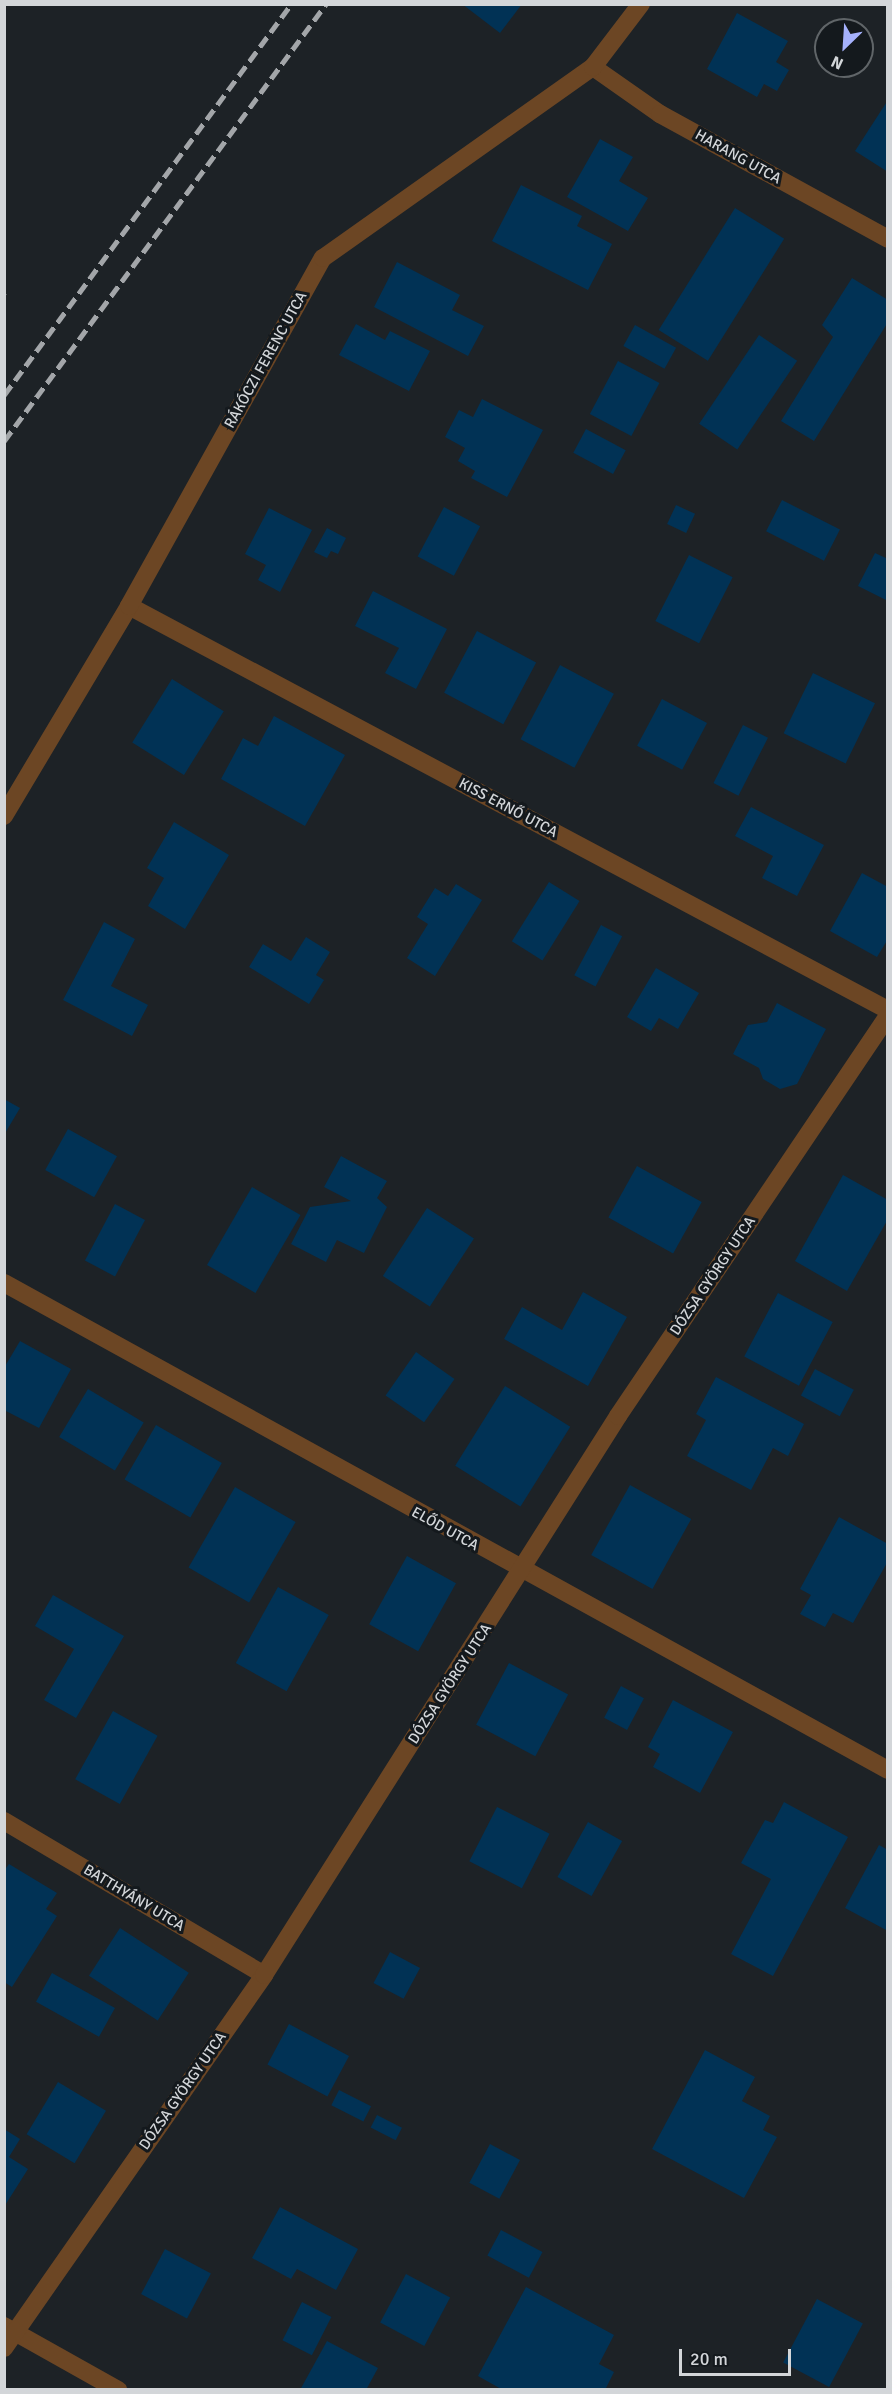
<!DOCTYPE html>
<html>
<head>
<meta charset="utf-8">
<style>
	body { margin:0 }
	#map { position:relative; width:892px; height:2394px; overflow:hidden; background:#1d2226; font-family:Signika,sans-serif }
	div>[style] { position:absolute }
	[style*='--x'] { left:calc(var(--x)*1px); top:calc(var(--y)*1px); width:calc(var(--w)*1px); rotate:calc(var(--a)*1deg) }
	.building>* { inset:0; background:#013255; transform-origin:0 0 }
	.street>* { height:18px; margin:-9px; padding:0 9px; transform-origin:9px; border-radius:9px; background:#6c4624 }
	.rail>* { height:4.5px; margin-top:-2.25px; transform-origin:0; background:repeating-linear-gradient(90deg,#a3a6a9 0 12px,transparent 0 18px) }
	span { translate:-50% -50%; white-space:nowrap; text-align:center; line-height:1.15; -webkit-text-stroke:6px #14191d; paint-order:stroke }
	.street-label { font-size:15px; color:#d3d6d9 }
	.frame { position:absolute; inset:0; border:6px solid #d3d6d9; pointer-events:none }
	.north { position:absolute; left:814px; top:18px; width:60px; height:60px; box-sizing:border-box; background:#14191d; border:2px solid #606568; border-radius:50%; rotate:205deg; font-size:16px; font-weight:700; line-height:24px; text-align:center; color:#d3d6d9 }
	.north::after { content:''; display:block; margin:auto; width:21px; height:27px; background:#a5b1fc; clip-path:polygon(50% 0,100% 100%,50% 72%,0 100%) }
	.scale { position:absolute; left:679px; top:2349px; width:112px; height:27px; box-sizing:border-box; border:3px solid #d3d6d9; border-top:0; padding-left:8px; font-size:18px; line-height:21px; white-space:nowrap; color:#d3d6d9; -webkit-text-stroke:4px #14191d; paint-order:stroke }
</style>
</head>
<body>
<div id="map">
	<div class="building">
		<i style="clip-path:polygon(462px 4px,522px 4px,500px 33px)"></i>
		<i style="clip-path:polygon(737px 13px,788px 41px,776px 62px,789px 70px,777px 91px,764px 84px,757px 97px,707px 69px)"></i>
		<i style="clip-path:polygon(888px 100px,888px 172px,855px 151px)"></i>
		<i style="clip-path:polygon(600px 139px,633px 157px,619px 181px,648px 198px,628px 231px,567px 197px)"></i>
		<i style="clip-path:polygon(521px 185px,582px 216px,577px 226px,612px 244px,588px 290px,492px 241px)"></i>
		<i style="left:735px;top:208px;width:58px;height:144px;rotate:32deg"></i>
		<i style="clip-path:polygon(397px 262px,460px 295px,452px 310px,484px 326px,468px 356px,374px 307px)"></i>
		<i style="clip-path:polygon(852px 278px,888px 300px,888px 322px,814px 441px,781px 421px,833px 337px,822px 325px)"></i>
		<i style="clip-path:polygon(356px 324px,385px 340px,390px 331px,430px 351px,409px 391px,339px 355px)"></i>
		<i style="left:635px;top:325px;width:47px;height:24px;rotate:29deg"></i>
		<i style="left:759px;top:335px;width:46px;height:107px;rotate:34deg"></i>
		<i style="left:618px;top:361px;width:47px;height:60px;rotate:28deg"></i>
		<i style="clip-path:polygon(482px 399px,543px 430px,507px 497px,471px 478px,475px 471px,458px 461px,465px 448px,445px 437px,459px 410px,473px 417px)"></i>
		<i style="left:586px;top:429px;width:45px;height:27px;rotate:28deg"></i>
		<i style="left:782px;top:500px;width:65px;height:35px;rotate:27deg"></i>
		<i style="left:676px;top:505px;width:21px;height:21px;rotate:25deg"></i>
		<i style="left:444px;top:507px;width:41px;height:56px;rotate:28deg"></i>
		<i style="clip-path:polygon(269px 508px,312px 530px,280px 592px,258px 580px,266px 565px,245px 554px)"></i>
		<i style="clip-path:polygon(327px 528px,346px 538px,338px 554px,331px 551px,327px 558px,314px 552px)"></i>
		<i style="clip-path:polygon(875px 553px,888px 559px,888px 601px,858px 586px)"></i>
		<i style="left:689px;top:555px;width:49px;height:74px;rotate:27deg"></i>
		<i style="clip-path:polygon(373px 591px,447px 629px,416px 689px,385px 673px,399px 648px,355px 626px)"></i>
		<i style="left:477px;top:631px;width:67px;height:70px;rotate:28deg"></i>
		<i style="left:560px;top:665px;width:61px;height:84px;rotate:28deg"></i>
		<i style="left:813px;top:673px;width:69px;height:67px;rotate:26deg"></i>
		<i style="left:172px;top:679px;width:61px;height:75px;rotate:32deg"></i>
		<i style="left:662px;top:699px;width:51px;height:53px;rotate:28deg"></i>
		<i style="clip-path:polygon(274px 716px,345px 755px,305px 826px,221px 779px,243px 738px,258px 746px)"></i>
		<i style="left:743px;top:725px;width:28px;height:65px;rotate:27deg"></i>
		<i style="clip-path:polygon(751px 807px,824px 845px,797px 896px,762px 878px,773px 856px,735px 836px)"></i>
		<i style="clip-path:polygon(174px 822px,229px 855px,185px 929px,148px 906px,164px 878px,147px 868px)"></i>
		<i style="clip-path:polygon(862px 873px,888px 887px,888px 939px,877px 957px,830px 931px)"></i>
		<i style="left:549px;top:882px;width:36px;height:70px;rotate:32deg"></i>
		<i style="clip-path:polygon(456px 884px,482px 900px,435px 976px,407px 958px,428px 924px,417px 917px,435px 888px,448px 896px)"></i>
		<i style="clip-path:polygon(104px 922px,135px 939px,111px 986px,148px 1005px,132px 1036px,63px 1000px)"></i>
		<i style="left:601px;top:925px;width:24px;height:57px;rotate:28deg"></i>
		<i style="clip-path:polygon(306px 937px,330px 952px,316px 975px,324px 980px,309px 1004px,249px 967px,263px 944px,291px 961px)"></i>
		<i style="clip-path:polygon(656px 968px,699px 993px,678px 1029px,659px 1018px,651px 1031px,627px 1017px)"></i>
		<i style="clip-path:polygon(777px 1003px,826px 1029px,797px 1084px,780px 1089px,763px 1079px,759px 1068px,733px 1054px,748px 1025px,767px 1022px)"></i>
		<i style="clip-path:polygon(4px 1099px,20px 1108px,4px 1135px)"></i>
		<i style="left:68px;top:1129px;width:56px;height:47px;rotate:29deg"></i>
		<i style="clip-path:polygon(341px 1156px,387px 1181px,377px 1198px,387px 1207px,364px 1253px,337px 1240px,326px 1262px,291px 1244px,310px 1207px,351px 1201px,324px 1187px)"></i>
		<i style="left:637px;top:1166px;width:74px;height:59px;rotate:29deg"></i>
		<i style="clip-path:polygon(843px 1175px,888px 1200px,888px 1219px,847px 1291px,795px 1261px)"></i>
		<i style="left:252px;top:1187px;width:56px;height:90px;rotate:30deg"></i>
		<i style="left:115px;top:1204px;width:34px;height:64px;rotate:28deg"></i>
		<i style="left:427px;top:1208px;width:56px;height:81px;rotate:33deg"></i>
		<i style="clip-path:polygon(583px 1292px,627px 1317px,588px 1386px,504px 1339px,522px 1307px,562px 1330px)"></i>
		<i style="left:778px;top:1293px;width:62px;height:72px;rotate:28deg"></i>
		<i style="clip-path:polygon(20px 1341px,71px 1369px,39px 1428px,4px 1410px,4px 1368px)"></i>
		<i style="left:416px;top:1352px;width:47px;height:53px;rotate:35deg"></i>
		<i style="left:815px;top:1369px;width:44px;height:30px;rotate:28deg"></i>
		<i style="clip-path:polygon(716px 1377px,804px 1424px,788px 1456px,773px 1448px,751px 1490px,687px 1456px,706px 1420px,696px 1414px)"></i>
		<i style="left:505px;top:1386px;width:77px;height:94px;rotate:32deg"></i>
		<i style="left:88px;top:1389px;width:65px;height:56px;rotate:31deg"></i>
		<i style="left:156px;top:1425px;width:76px;height:63px;rotate:30deg"></i>
		<i style="left:630px;top:1485px;width:70px;height:80px;rotate:29deg"></i>
		<i style="left:235px;top:1487px;width:70px;height:93px;rotate:30deg"></i>
		<i style="clip-path:polygon(839px 1517px,888px 1544px,888px 1561px,853px 1623px,833px 1613px,825px 1627px,800px 1614px,811px 1595px,800px 1589px)"></i>
		<i style="left:407px;top:1556px;width:56px;height:78px;rotate:29deg"></i>
		<i style="left:278px;top:1587px;width:58px;height:87px;rotate:29deg"></i>
		<i style="clip-path:polygon(53px 1595px,124px 1636px,76px 1718px,44px 1700px,74px 1649px,35px 1626px)"></i>
		<i style="left:509px;top:1663px;width:67px;height:70px;rotate:28deg"></i>
		<i style="left:621px;top:1686px;width:26px;height:36px;rotate:28deg"></i>
		<i style="clip-path:polygon(673px 1700px,733px 1732px,700px 1793px,653px 1767px,660px 1754px,648px 1747px)"></i>
		<i style="left:113px;top:1711px;width:51px;height:78px;rotate:29deg"></i>
		<i style="clip-path:polygon(784px 1802px,848px 1837px,773px 1976px,731px 1954px,771px 1879px,741px 1863px,765px 1820px,773px 1823px)"></i>
		<i style="left:497px;top:1807px;width:59px;height:61px;rotate:27deg"></i>
		<i style="left:588px;top:1822px;width:39px;height:63px;rotate:29deg"></i>
		<i style="clip-path:polygon(879px 1845px,888px 1850px,888px 1931px,845px 1908px)"></i>
		<i style="clip-path:polygon(9px 1864px,57px 1893px,46px 1909px,57px 1916px,12px 1987px,4px 1982px,4px 1871px)"></i>
		<i style="left:120px;top:1928px;width:82px;height:57px;rotate:33deg"></i>
		<i style="left:390px;top:1952px;width:34px;height:35px;rotate:28deg"></i>
		<i style="left:52px;top:1973px;width:72px;height:33px;rotate:29deg"></i>
		<i style="left:289px;top:2024px;width:68px;height:46px;rotate:28deg"></i>
		<i style="clip-path:polygon(705px 2050px,755px 2077px,742px 2101px,770px 2116px,763px 2130px,777px 2137px,744px 2198px,652px 2149px)"></i>
		<i style="left:58px;top:2082px;width:56px;height:61px;rotate:31deg"></i>
		<i style="left:339px;top:2090px;width:36px;height:17px;rotate:27deg"></i>
		<i style="left:377px;top:2115px;width:28px;height:14px;rotate:27deg"></i>
		<i style="clip-path:polygon(4px 2129px,20px 2139px,9px 2157px,28px 2169px,4px 2207px)"></i>
		<i style="left:490px;top:2144px;width:34px;height:44px;rotate:28deg"></i>
		<i style="clip-path:polygon(280px 2207px,358px 2249px,336px 2290px,297px 2269px,291px 2279px,252px 2258px)"></i>
		<i style="left:501px;top:2230px;width:47px;height:29px;rotate:28deg"></i>
		<i style="left:165px;top:2249px;width:52px;height:51px;rotate:28deg"></i>
		<i style="left:406px;top:2274px;width:50px;height:55px;rotate:28deg"></i>
		<i style="clip-path:polygon(526px 2287px,614px 2335px,599px 2364px,614px 2372px,605px 2390px,503px 2390px,478px 2376px)"></i>
		<i style="left:817px;top:2299px;width:52px;height:72px;rotate:28deg"></i>
		<i style="left:302px;top:2302px;width:33px;height:43px;rotate:27deg"></i>
		<i style="clip-path:polygon(327px 2341px,378px 2368px,366px 2390px,300px 2390px)"></i>
	</div>
	<div class="street">
		<i style="--x:593;--y:67;--w:82;--a:35"></i>
		<i style="--x:660;--y:114;--w:260;--a:28.7"></i>
		<i style="--x:129;--y:606;--w:860;--a:28.03"></i>
		<i style="--x:4;--y:816;--w:244;--a:-59.2"></i>
		<i style="--x:129;--y:606;--w:398;--a:-60.9"></i>
		<i style="--x:323;--y:258;--w:331;--a:-35.3"></i>
		<i style="--x:593;--y:67;--w:79;--a:-52.7"></i>
		<i style="--x:4;--y:1283;--w:1009;--a:28.85"></i>
		<i style="--x:4;--y:1821;--w:302;--a:30.6"></i>
		<i style="--x:4;--y:2326;--w:131;--a:29.3"></i>
		<i style="--x:4;--y:2348;--w:455;--a:-55.1"></i>
		<i style="--x:264;--y:1975;--w:662;--a:-57.65"></i>
		<i style="--x:618;--y:1416;--w:483;--a:-56"></i>
	</div>
	<div class="rail">
		<i style="--x:4;--y:293;--w:1;--a:-45"></i>
		<i style="--x:4;--y:395;--w:485;--a:-53.7"></i>
		<i style="--x:4;--y:441;--w:543;--a:-53.62"></i>
	</div>
	<div class="street-label">
		<span style="left:738px;top:157px;rotate:29deg">HARANG UTCA</span>
		<span style="left:266px;top:360px;rotate:-61deg">RÁKÓCZI FERENC UTCA</span>
		<span style="left:508px;top:808px;rotate:28deg">KISS ERNŐ UTCA</span>
		<span style="left:713px;top:1276px;rotate:-56deg">DÓZSA GYÖRGY UTCA</span>
		<span style="left:445px;top:1529px;rotate:29deg">ELŐD UTCA</span>
		<span style="left:450px;top:1684px;rotate:-57deg">DÓZSA GYÖRGY UTCA</span>
		<span style="left:134px;top:1898px;rotate:31deg">BATTHYÁNY UTCA</span>
		<span style="left:183px;top:2091px;rotate:-55deg">DÓZSA GYÖRGY UTCA</span>
	</div>
	<div class="frame"></div>
	<div class="north">N</div>
	<div class="scale">20 m</div>
</div>
</body>
</html>
